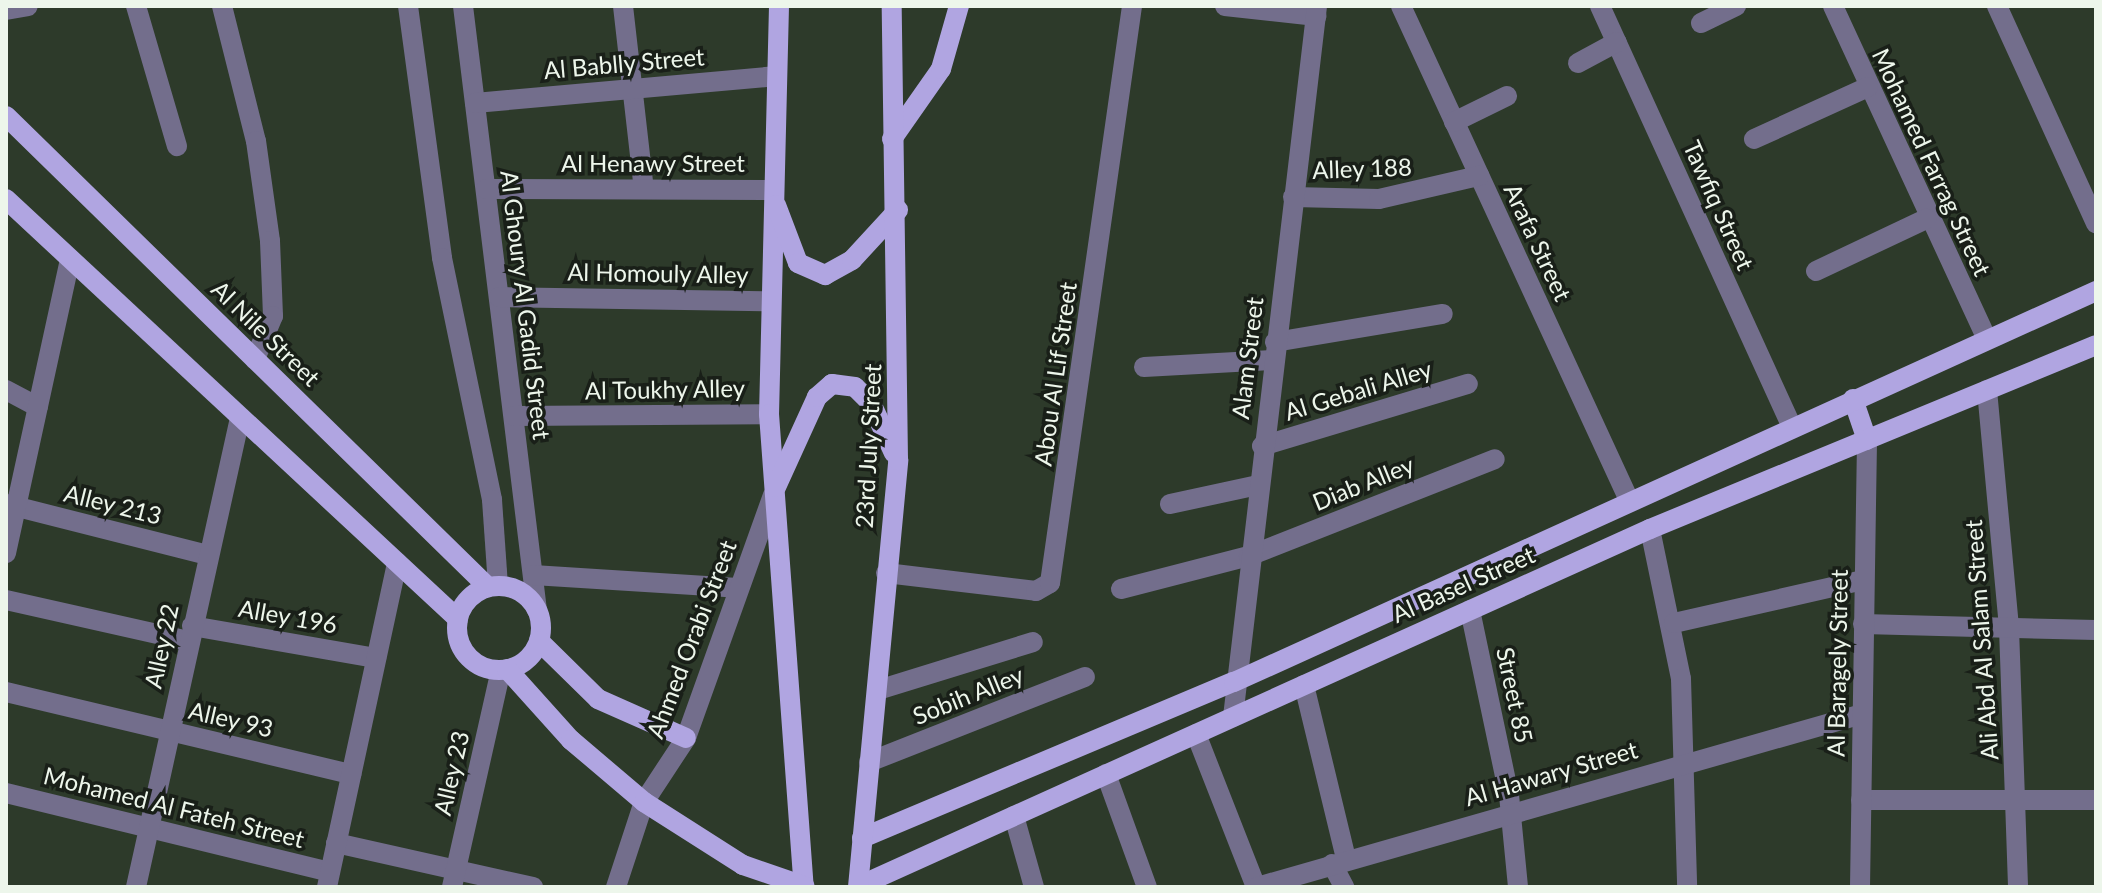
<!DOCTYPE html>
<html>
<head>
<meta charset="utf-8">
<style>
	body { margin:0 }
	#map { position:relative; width:2102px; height:893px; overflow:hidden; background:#2d3a2a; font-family:Lato,sans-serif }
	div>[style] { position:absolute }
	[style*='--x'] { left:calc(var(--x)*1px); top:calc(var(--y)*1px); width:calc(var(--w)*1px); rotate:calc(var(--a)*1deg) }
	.minor>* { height:20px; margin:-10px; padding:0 10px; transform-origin:10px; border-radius:10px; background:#736e8c }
	.major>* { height:20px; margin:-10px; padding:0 10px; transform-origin:10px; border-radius:10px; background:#b0a5e1 }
	.major>.ring { margin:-10px; padding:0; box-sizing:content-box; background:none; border:20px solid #b0a5e1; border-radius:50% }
	span { translate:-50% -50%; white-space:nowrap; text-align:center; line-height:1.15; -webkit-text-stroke:7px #191f18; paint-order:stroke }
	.street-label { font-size:24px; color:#edf6eb }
	.frame { position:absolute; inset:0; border:8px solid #edf6eb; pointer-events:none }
</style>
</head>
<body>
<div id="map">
	<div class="minor">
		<i style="--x:136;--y:6;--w:146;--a:73.7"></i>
		<i style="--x:222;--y:6;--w:139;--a:75.9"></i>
		<i style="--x:256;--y:141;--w:101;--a:82"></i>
		<i style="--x:270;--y:241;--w:75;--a:87.7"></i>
		<i style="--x:273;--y:316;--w:47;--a:112.7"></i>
		<i style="--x:408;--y:6;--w:254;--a:82.3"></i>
		<i style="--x:442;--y:258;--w:247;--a:78.3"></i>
		<i style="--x:492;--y:500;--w:86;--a:86"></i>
		<i style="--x:463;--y:6;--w:609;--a:83.02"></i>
		<i style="--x:623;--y:6;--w:184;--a:83.5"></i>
		<i style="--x:1225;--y:6;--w:92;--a:6.3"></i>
		<i style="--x:1401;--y:6;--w:542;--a:65.23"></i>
		<i style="--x:1600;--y:6;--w:461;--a:65.5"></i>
		<i style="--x:1833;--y:6;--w:367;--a:65.2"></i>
		<i style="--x:1997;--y:6;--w:239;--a:65.5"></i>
		<i style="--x:6;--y:10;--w:22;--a:-10"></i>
		<i style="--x:1701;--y:23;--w:39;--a:-26"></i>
		<i style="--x:1578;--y:63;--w:44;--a:-28.3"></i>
		<i style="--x:475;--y:103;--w:303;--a:-5.1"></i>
		<i style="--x:1454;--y:122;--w:59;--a:-26.1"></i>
		<i style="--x:1754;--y:139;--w:125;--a:-24.5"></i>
		<i style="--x:486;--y:189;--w:285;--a:0.2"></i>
		<i style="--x:1293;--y:197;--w:86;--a:1.3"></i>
		<i style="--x:1379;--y:199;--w:103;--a:-13"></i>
		<i style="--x:1816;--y:271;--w:122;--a:-25.3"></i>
		<i style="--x:499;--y:297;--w:269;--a:0.9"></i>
		<i style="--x:1275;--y:342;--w:170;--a:-9.5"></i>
		<i style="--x:1144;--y:367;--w:129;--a:-3.1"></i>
		<i style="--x:6;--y:390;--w:36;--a:28"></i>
		<i style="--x:1987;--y:390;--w:239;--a:84.7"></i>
		<i style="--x:2009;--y:628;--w:259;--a:88"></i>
		<i style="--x:514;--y:416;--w:255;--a:-0.4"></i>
		<i style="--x:1262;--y:446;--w:215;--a:-16.8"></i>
		<i style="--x:6;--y:504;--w:207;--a:14.2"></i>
		<i style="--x:1170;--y:504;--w:90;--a:-12.2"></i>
		<i style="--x:1650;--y:529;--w:153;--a:78.3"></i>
		<i style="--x:1681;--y:679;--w:208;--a:88.3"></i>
		<i style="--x:6;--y:553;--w:301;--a:-77.7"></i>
		<i style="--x:886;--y:573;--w:151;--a:6.8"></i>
		<i style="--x:1036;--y:591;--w:16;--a:-30"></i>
		<i style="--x:1050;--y:583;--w:583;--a:-81.91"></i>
		<i style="--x:533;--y:575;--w:205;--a:3.6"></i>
		<i style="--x:1121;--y:589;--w:132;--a:-14.5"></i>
		<i style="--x:1249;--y:556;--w:264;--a:-21.5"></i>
		<i style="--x:6;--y:600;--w:187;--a:12.7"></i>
		<i style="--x:1470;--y:610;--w:189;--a:78.1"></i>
		<i style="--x:1509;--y:795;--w:92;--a:84.4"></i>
		<i style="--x:1674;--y:623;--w:194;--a:-12.8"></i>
		<i style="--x:1863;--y:624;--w:233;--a:1.5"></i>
		<i style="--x:192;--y:626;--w:187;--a:9.9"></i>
		<i style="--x:1304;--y:685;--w:179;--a:76.4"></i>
		<i style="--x:878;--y:690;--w:162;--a:-17.2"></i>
		<i style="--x:6;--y:692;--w:355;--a:13.4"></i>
		<i style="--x:1233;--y:717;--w:716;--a:-83.26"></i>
		<i style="--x:1196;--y:734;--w:164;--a:68.6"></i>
		<i style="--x:869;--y:762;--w:232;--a:-21.5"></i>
		<i style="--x:1106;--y:774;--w:120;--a:70.1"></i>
		<i style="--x:6;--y:793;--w:333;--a:13.7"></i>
		<i style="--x:1861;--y:800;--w:235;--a:0"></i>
		<i style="--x:1014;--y:816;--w:74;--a:74.3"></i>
		<i style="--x:336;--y:843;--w:202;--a:12.6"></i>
		<i style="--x:1332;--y:864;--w:26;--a:62"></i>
		<i style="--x:136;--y:887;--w:481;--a:-77.5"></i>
		<i style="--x:327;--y:887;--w:332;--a:-77.8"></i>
		<i style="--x:452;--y:887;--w:222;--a:-77.3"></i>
		<i style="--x:616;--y:887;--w:89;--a:-71.8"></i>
		<i style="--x:644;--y:802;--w:77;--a:-56.7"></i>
		<i style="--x:686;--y:738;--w:258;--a:-70.3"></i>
		<i style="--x:1257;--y:887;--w:629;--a:-15.96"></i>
		<i style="--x:1860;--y:887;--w:447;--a:-89.1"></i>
	</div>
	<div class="major">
		<i style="--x:779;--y:6;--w:408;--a:91.4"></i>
		<i style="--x:769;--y:414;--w:474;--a:85.8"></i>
		<i style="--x:6;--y:116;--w:674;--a:44.34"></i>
		<i style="--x:892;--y:139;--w:85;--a:-55"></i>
		<i style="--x:941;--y:69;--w:66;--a:-74.1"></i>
		<i style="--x:6;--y:199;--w:617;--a:42.9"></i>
		<i style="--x:776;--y:205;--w:62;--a:69.2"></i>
		<i style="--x:798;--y:263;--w:30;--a:24"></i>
		<i style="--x:825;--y:275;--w:31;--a:-29"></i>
		<i style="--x:852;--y:260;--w:68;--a:-47.4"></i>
		<i style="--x:1853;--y:399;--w:43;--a:71.1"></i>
		<i style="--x:776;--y:487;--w:99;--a:-65.5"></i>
		<i style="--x:817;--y:397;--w:20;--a:-41"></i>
		<i style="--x:832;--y:384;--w:23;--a:7"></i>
		<i style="--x:855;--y:387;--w:23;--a:45"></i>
		<i style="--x:871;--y:403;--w:55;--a:65.3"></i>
		<i class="ring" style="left:457px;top:586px;width:64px;height:64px"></i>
		<i style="--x:539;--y:641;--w:83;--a:44.5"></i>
		<i style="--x:598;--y:699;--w:96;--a:23.9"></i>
		<i style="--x:507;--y:669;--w:96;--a:48"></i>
		<i style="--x:571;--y:740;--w:96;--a:40.3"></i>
		<i style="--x:644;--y:802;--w:117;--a:32.5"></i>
		<i style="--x:743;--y:865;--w:65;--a:19"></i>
		<i style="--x:862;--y:838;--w:403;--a:-22.8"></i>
		<i style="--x:1234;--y:682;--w:947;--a:-24.4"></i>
		<i style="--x:859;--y:886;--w:868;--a:-24.29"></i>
		<i style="--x:1650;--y:529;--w:482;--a:-22.4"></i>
		<i style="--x:858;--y:887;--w:429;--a:-84.6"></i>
		<i style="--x:898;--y:460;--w:454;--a:-90.8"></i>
	</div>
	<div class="street-label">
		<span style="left:624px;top:63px;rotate:-5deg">Al Bablly Street</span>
		<span style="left:1932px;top:162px;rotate:65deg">Mohamed Farrag Street</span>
		<span style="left:653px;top:163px">Al Henawy Street</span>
		<span style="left:1362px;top:168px;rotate:-2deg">Alley 188</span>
		<span style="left:1719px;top:205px;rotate:66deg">Tawfiq Street</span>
		<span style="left:1538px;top:242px;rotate:65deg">Arafa Street</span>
		<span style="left:658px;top:273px;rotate:1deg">Al Homouly Alley</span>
		<span style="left:526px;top:305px;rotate:83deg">Al Ghoury Al Gadid Street</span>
		<span style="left:266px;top:333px;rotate:44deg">Al Nile Street</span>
		<span style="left:1247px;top:358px;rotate:-83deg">Alam Street</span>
		<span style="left:1055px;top:374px;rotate:-82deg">Abou Al Lif Street</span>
		<span style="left:665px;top:389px;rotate:-1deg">Al Toukhy Alley</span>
		<span style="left:1358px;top:390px;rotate:-17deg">Al Gebali Alley</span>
		<span style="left:868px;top:446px;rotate:-87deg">23rd July Street</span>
		<span style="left:1363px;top:483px;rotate:-22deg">Diab Alley</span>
		<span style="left:113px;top:504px;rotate:14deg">Alley 213</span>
		<span style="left:1463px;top:584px;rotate:-24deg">Al Basel Street</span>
		<span style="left:288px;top:616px;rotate:10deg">Alley 196</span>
		<span style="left:691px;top:639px;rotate:-69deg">Ahmed Orabi Street</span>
		<span style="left:1981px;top:640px;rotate:-94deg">Ali Abd Al Salam Street</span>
		<span style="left:161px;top:646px;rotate:-78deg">Alley 22</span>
		<span style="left:1837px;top:663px;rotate:-89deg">Al Baragely Street</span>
		<span style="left:968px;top:695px;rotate:-22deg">Sobih Alley</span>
		<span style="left:1515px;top:695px;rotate:78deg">Street 85</span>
		<span style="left:231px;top:719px;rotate:13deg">Alley 93</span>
		<span style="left:451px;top:773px;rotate:-77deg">Alley 23</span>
		<span style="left:1551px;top:773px;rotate:-16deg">Al Hawary Street</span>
		<span style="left:174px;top:807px;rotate:14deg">Mohamed Al Fateh Street</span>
	</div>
	<div class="frame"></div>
</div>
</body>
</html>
